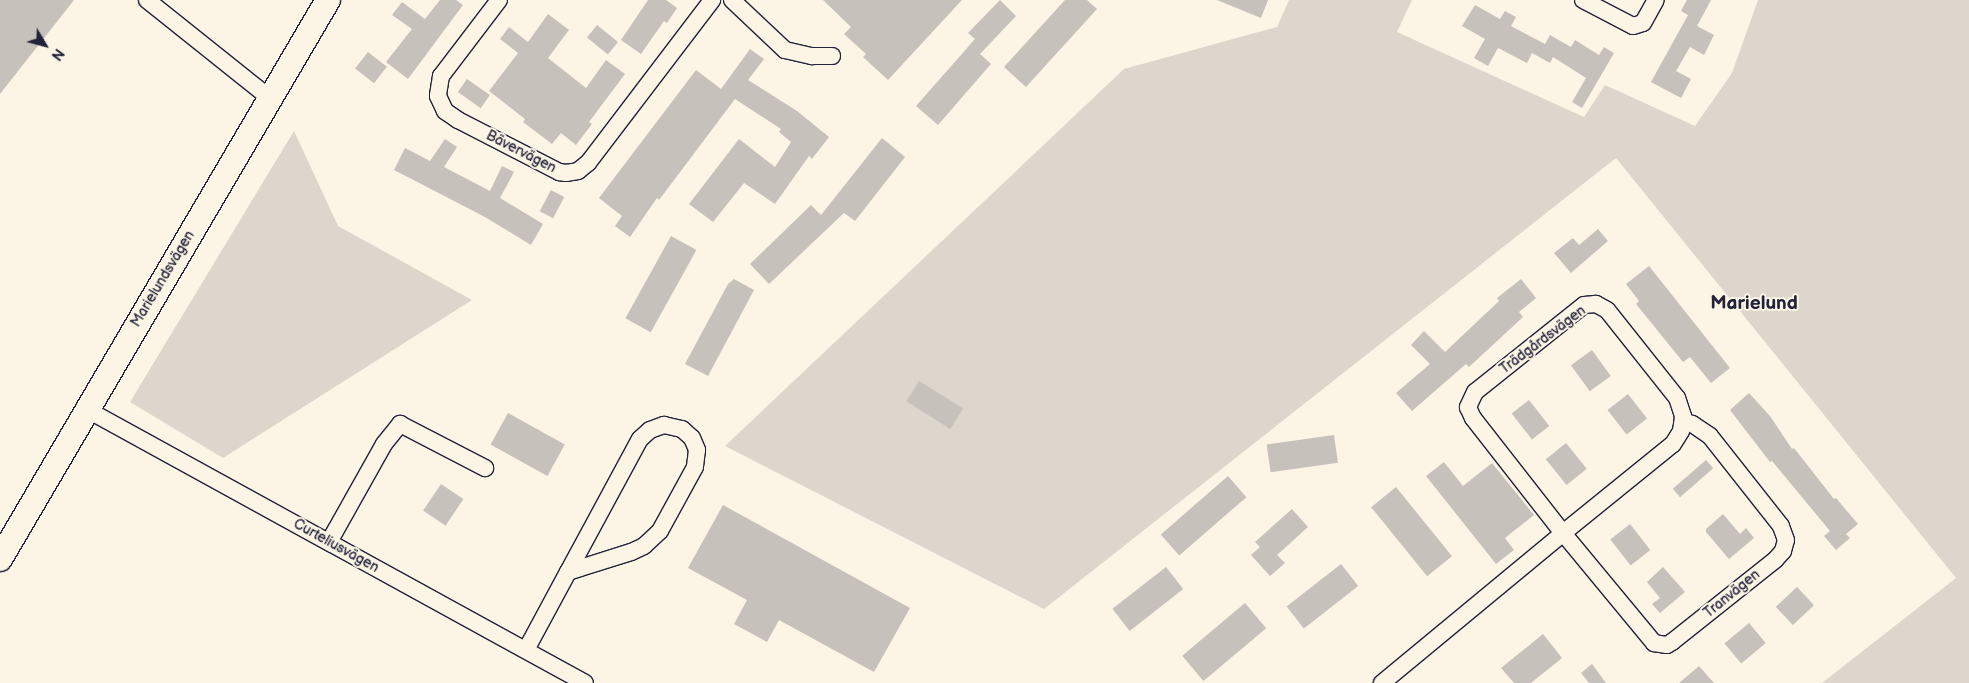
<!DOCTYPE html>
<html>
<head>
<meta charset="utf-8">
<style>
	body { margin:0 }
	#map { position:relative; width:1969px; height:683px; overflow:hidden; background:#fcf5e5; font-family:"Balsamiq Sans",sans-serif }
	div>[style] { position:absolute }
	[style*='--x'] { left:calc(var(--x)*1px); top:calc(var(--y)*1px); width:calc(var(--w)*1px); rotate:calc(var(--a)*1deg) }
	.green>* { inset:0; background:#dcd6cc }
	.building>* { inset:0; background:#c6c1bb; transform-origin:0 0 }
	.roads { filter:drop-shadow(1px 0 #22223b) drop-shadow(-1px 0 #22223b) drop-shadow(0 1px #22223b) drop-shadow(0 -1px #22223b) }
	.street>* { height:16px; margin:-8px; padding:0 8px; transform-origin:8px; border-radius:8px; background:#fcf5e5 }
	.secondary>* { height:24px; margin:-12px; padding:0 12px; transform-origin:12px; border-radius:12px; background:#fcf5e5 }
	span { translate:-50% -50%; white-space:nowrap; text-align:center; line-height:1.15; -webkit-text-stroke:4px #fcf5e5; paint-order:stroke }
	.street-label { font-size:14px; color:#22223b }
	.district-label { font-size:19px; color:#22223b; font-weight:700 }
	.north { position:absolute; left:20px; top:20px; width:50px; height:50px; -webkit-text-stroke:4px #fcf5e5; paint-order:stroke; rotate:127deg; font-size:14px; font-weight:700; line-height:20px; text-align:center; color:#22223b }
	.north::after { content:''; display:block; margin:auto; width:18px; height:22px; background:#22223b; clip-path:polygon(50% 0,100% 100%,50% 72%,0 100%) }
</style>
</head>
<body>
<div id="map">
	<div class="green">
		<i style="clip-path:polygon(1289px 0,1412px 0,1397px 32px,1584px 117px,1605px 85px,1695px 126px,1732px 73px,1758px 0,1969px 0,1969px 683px,1822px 683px,1956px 578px,1616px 158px,1044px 609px,725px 446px,1124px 69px,1277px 27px)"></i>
		<i style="clip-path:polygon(294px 131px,338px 226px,472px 300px,223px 458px,130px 402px)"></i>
	</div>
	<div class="building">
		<i style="clip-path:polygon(0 0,74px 0,0 94px)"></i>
		<i style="clip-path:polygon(440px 0,456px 0,463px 5px,408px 79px,386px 62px,412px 29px,392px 15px,402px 2px,425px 19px)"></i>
		<i style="clip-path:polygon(648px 0,666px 0,677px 8px,667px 23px,664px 21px,641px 54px,621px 40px)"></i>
		<i style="clip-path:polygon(823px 0,962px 0,888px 80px,863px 57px,866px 54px,844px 34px,851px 27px)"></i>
		<i style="clip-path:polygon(1000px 0,1016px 16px,980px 54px,991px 64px,938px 125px,916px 106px,975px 39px,968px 33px)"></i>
		<i style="clip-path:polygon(1065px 0,1087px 0,1097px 9px,1026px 87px,1004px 67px)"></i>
		<i style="clip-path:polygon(1217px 0,1268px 0,1261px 18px)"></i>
		<i style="clip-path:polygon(1687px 0,1711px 0,1697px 26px,1714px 35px,1704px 55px,1690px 47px,1676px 71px,1691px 79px,1681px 98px,1651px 82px,1688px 15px,1681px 11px)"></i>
		<i style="clip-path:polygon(1475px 5px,1500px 19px,1505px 11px,1516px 17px,1511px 26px,1545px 44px,1550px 35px,1571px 47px,1575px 40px,1599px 55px,1604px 47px,1614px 53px,1582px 108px,1572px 102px,1586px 78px,1553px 57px,1550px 63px,1532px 53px,1527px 63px,1498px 48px,1488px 66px,1474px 58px,1485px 39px,1462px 26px)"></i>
		<i style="clip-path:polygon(548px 14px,569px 30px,548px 58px,586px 88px,606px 60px,625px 74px,589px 122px,592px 124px,576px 145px,561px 133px,552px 144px,523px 122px,525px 119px,489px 91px,518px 53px,500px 39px,509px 27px,528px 42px)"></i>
		<i style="left:597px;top:25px;width:27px;height:16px;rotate:39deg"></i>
		<i style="clip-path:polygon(750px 49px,764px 59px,748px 80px,797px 111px,829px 137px,812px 159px,809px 156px,775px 204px,744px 183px,713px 222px,689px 204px,739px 139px,775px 167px,791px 142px,779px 132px,781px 129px,735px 99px,659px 200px,657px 198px,630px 237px,615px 226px,622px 216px,599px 198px,696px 70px,721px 89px)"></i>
		<i style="left:368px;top:52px;width:24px;height:21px;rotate:38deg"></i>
		<i style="left:467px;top:79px;width:28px;height:16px;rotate:35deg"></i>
		<i style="clip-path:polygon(882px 138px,905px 157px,855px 221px,844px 213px,769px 284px,750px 264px,811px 205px,821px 215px)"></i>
		<i style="clip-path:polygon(445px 139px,457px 147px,444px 167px,490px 191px,502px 166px,514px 172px,500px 198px,543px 224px,531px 245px,485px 217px,394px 170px,405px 148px,430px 161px)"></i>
		<i style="left:551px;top:190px;width:15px;height:24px;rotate:28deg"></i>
		<i style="clip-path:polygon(1598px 229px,1608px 241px,1571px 273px,1554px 253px,1573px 238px,1579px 245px)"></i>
		<i style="left:671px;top:236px;width:29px;height:94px;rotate:29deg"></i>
		<i style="clip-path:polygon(1649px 266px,1730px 368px,1711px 383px,1690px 357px,1683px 362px,1636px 304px,1639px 301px,1626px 284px)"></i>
		<i style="clip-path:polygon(734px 279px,754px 290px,708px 376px,685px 364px,728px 284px)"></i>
		<i style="clip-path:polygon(1521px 279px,1536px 298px,1519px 312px,1523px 317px,1469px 367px,1466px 364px,1412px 411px,1396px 393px,1430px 364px,1411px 345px,1424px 331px,1445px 352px,1499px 301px,1497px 298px)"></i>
		<i style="left:1592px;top:350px;width:32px;height:26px;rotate:54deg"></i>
		<i style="left:919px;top:381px;width:52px;height:24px;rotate:32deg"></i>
		<i style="clip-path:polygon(1749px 393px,1770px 416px,1792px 449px,1794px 448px,1834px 499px,1836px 498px,1858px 524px,1846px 534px,1850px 538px,1836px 550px,1824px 536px,1830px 531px,1772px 461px,1770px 462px,1730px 410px)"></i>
		<i style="left:1628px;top:394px;width:31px;height:26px;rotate:52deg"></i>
		<i style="left:1529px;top:400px;width:33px;height:22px;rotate:52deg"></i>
		<i style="left:508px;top:413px;width:65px;height:36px;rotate:29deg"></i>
		<i style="left:1334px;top:435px;width:28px;height:68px;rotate:82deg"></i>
		<i style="left:1566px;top:443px;width:33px;height:26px;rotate:51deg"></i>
		<i style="left:1706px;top:460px;width:11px;height:44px;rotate:49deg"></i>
		<i style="clip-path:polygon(1444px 462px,1463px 486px,1492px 463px,1534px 515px,1505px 538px,1514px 550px,1496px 564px,1426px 476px)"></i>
		<i style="left:1228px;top:476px;width:28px;height:89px;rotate:49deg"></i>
		<i style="left:441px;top:484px;width:27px;height:32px;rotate:34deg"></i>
		<i style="left:1396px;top:487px;width:89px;height:32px;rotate:51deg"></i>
		<i style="clip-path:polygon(723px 505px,910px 608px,874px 672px,779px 620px,767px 642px,734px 624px,747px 600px,688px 568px)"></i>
		<i style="clip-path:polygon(1292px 509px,1308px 527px,1277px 555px,1285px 563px,1270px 576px,1251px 555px,1260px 547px,1255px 542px)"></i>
		<i style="clip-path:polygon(1723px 514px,1740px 534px,1746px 528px,1754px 538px,1729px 559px,1706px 532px,1706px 529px)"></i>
		<i style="left:1630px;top:524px;width:33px;height:25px;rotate:52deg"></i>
		<i style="left:1341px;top:564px;width:28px;height:69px;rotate:52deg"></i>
		<i style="left:1166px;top:567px;width:28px;height:68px;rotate:52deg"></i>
		<i style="clip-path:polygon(1663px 567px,1685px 592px,1660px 613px,1652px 604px,1660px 598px,1647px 582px)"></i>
		<i style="left:1797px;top:587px;width:25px;height:29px;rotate:47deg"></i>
		<i style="left:1245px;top:603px;width:33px;height:82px;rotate:50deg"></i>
		<i style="left:1749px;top:623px;width:26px;height:32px;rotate:50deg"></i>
		<i style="clip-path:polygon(1543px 634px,1562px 658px,1531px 683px,1514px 683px,1501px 668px)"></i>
		<i style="clip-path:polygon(1592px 664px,1606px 683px,1589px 683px,1581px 673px)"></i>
		<i style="clip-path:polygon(1699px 666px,1714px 683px,1679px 683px)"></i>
	</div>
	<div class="roads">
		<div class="street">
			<i style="--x:147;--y:0;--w:159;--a:38.6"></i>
			<i style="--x:499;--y:0;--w:96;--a:127.3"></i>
			<i style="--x:441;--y:76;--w:20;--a:99"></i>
			<i style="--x:438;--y:96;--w:17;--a:65"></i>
			<i style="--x:445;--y:111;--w:16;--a:35"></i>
			<i style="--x:458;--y:120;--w:114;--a:27.2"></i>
			<i style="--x:559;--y:172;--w:7;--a:8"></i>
			<i style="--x:566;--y:173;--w:12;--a:-9"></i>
			<i style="--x:578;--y:171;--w:13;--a:-39"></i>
			<i style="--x:588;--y:163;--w:205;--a:-52.7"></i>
			<i style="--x:732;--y:0;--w:73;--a:43.3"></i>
			<i style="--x:785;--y:50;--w:28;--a:13"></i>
			<i style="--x:812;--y:56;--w:20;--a:0"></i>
			<i style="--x:1583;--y:0;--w:56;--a:27.5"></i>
			<i style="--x:1633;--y:26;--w:10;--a:-17"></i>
			<i style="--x:1643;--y:23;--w:26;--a:-61"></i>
			<i style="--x:86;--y:409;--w:569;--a:28.77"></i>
			<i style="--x:329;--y:542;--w:112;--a:-60.7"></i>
			<i style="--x:384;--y:444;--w:26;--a:-51"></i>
			<i style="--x:400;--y:424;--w:96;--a:27.4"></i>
			<i style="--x:526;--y:650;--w:89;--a:-61.7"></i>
			<i style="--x:568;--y:572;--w:151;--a:-61.6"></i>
			<i style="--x:640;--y:439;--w:13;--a:-42"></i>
			<i style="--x:650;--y:430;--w:15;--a:-20"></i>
			<i style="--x:664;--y:425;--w:18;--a:13"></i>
			<i style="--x:682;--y:429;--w:13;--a:42"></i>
			<i style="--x:692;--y:438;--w:13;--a:67"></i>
			<i style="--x:697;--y:450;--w:17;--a:97"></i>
			<i style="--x:695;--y:467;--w:73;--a:118.7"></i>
			<i style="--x:660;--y:531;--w:22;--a:137"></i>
			<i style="--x:644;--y:546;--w:14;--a:155"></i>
			<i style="--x:631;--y:552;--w:66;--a:162.4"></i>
			<i style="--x:1382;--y:683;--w:235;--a:-39.6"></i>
			<i style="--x:1563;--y:533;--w:141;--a:-39"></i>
			<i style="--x:1673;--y:444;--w:15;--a:-58"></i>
			<i style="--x:1681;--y:431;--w:15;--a:-82"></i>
			<i style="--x:1683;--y:416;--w:19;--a:-108"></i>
			<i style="--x:1677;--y:398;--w:112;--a:-128.5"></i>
			<i style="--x:1607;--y:310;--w:13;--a:-151"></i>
			<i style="--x:1596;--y:304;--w:12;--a:175"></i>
			<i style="--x:1584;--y:305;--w:139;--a:141.4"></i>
			<i style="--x:1475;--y:392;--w:17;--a:115"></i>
			<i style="--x:1468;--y:407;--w:12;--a:66"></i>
			<i style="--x:1473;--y:418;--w:146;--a:52"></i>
			<i style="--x:1563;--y:533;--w:143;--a:50.4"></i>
			<i style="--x:1654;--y:643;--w:13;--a:9"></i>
			<i style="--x:1667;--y:645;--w:6;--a:-31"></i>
			<i style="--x:1672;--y:642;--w:132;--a:-38.5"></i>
			<i style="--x:1775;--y:560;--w:12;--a:-48"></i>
			<i style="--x:1783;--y:551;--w:11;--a:-75"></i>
			<i style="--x:1786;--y:540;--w:15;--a:-110"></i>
			<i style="--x:1781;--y:526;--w:115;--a:-128.3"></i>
			<i style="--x:1710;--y:436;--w:22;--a:-146"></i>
			<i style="--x:1692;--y:424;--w:9;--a:-162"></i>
		</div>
		<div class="secondary">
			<i style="--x:0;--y:559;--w:648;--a:-59.6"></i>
		</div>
	</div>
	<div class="street-label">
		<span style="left:521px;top:152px;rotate:27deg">Bävervägen</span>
		<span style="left:163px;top:279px;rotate:-59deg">Marielundsvägen</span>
		<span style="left:1543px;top:340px;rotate:-37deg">Trädgårdsvägen</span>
		<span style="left:336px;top:546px;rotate:29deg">Curteliusvägen</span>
		<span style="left:1732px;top:594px;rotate:-39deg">Tranvägen</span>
	</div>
	<div class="district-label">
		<span style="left:1754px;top:304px">Marielund</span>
	</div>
	<div class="north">N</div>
</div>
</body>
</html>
